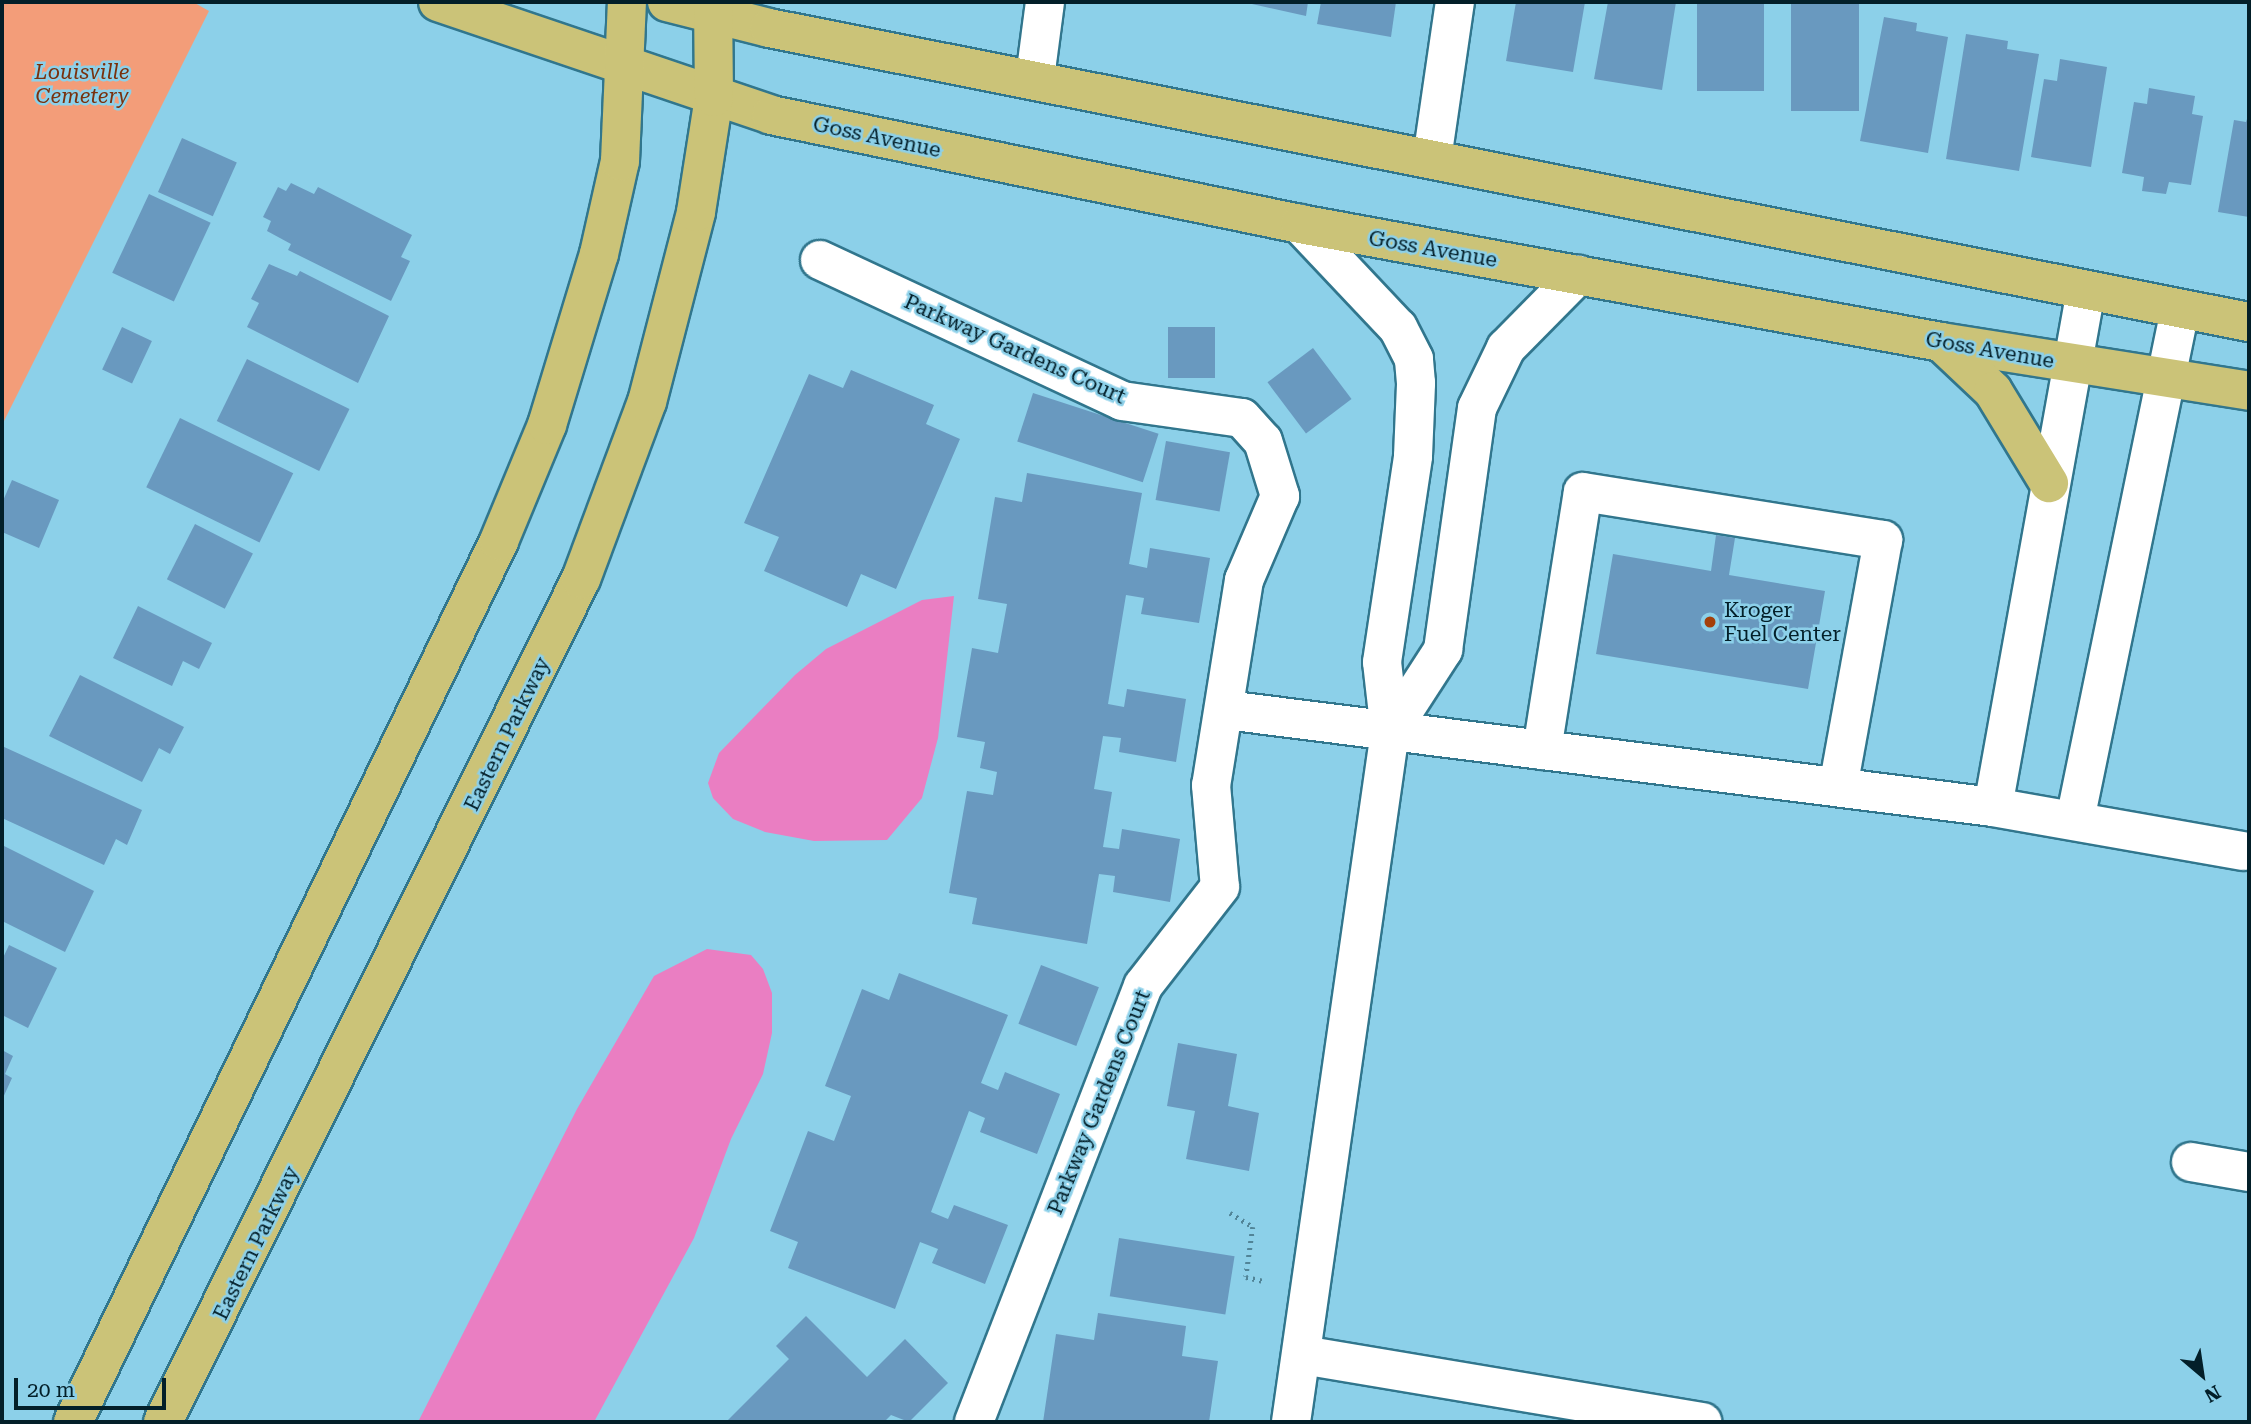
<!DOCTYPE html>
<html>
<head>
<meta charset="utf-8">
<style>
	body { margin:0 }
	#map { position:relative; width:2251px; height:1424px; overflow:hidden; background:#8cd0e9; font-family:"Roboto Serif",serif }
	div>[style] { position:absolute }
	[style*='--x'] { left:calc(var(--x)*1px); top:calc(var(--y)*1px); width:calc(var(--w)*1px); rotate:calc(var(--a)*1deg) }
	.green>* { inset:0; background:#f39d79 }
	.water>* { inset:0; background:#ea7ec2 }
	.building>* { inset:0; background:#6999bf; transform-origin:0 0 }
	.path>* { height:4.5px; margin-top:-2.25px; transform-origin:0; background:repeating-linear-gradient(90deg,#518497 0 2px,transparent 0 7px) }
	.roads { filter:drop-shadow(2px 0 #31768d) drop-shadow(-2px 0 #31768d) drop-shadow(0 2px #31768d) drop-shadow(0 -2px #31768d) }
	.minor>* { height:38px; margin:-19px; padding:0 19px; transform-origin:19px; border-radius:19px; background:#fff }
	.major>* { height:38px; margin:-19px; padding:0 19px; transform-origin:19px; border-radius:19px; background:#cbc378 }
	.dots>* { width:19px; height:19px; translate:-50% -50%; box-sizing:border-box; border:4px solid #8cd0e9; border-radius:50% }
	span { translate:-50% -50%; white-space:nowrap; text-align:center; line-height:1.15; -webkit-text-stroke:5px #8cd0e9; paint-order:stroke }
	.park-label { font-size:21px; color:#79310d; font-style:italic }
	.street-label { font-size:21px; color:#031f29 }
	.poi-label { font-size:21px; color:#031f29 }
	.left { translate:0 -50%; text-align:left }
	.frame { position:absolute; inset:0; border:4px solid #031f29; pointer-events:none }
	.north { position:absolute; left:2167px; top:1340px; width:70px; height:70px; -webkit-text-stroke:5px #8cd0e9; paint-order:stroke; rotate:151deg; font-size:19px; font-weight:700; line-height:28px; text-align:center; color:#031f29 }
	.north::after { content:''; display:block; margin:auto; width:24px; height:32px; background:#031f29; clip-path:polygon(50% 0,100% 100%,50% 72%,0 100%) }
	.scale { position:absolute; left:14px; top:1378px; width:152px; height:32px; box-sizing:border-box; border:4px solid #031f29; border-top:0; padding-left:9px; font-size:21px; line-height:24px; white-space:nowrap; color:#031f29; -webkit-text-stroke:5px #8cd0e9; paint-order:stroke }
</style>
</head>
<body>
<div id="map">
	<div class="green">
		<i style="clip-path:polygon(2px 2px,193px 2px,209px 11px,2px 425px)"></i>
	</div>
	<div class="water">
		<i style="clip-path:polygon(954px 596px,938px 738px,922px 798px,887px 840px,814px 841px,765px 832px,733px 819px,713px 798px,708px 783px,719px 753px,795px 675px,826px 649px,922px 600px)"></i>
		<i style="clip-path:polygon(707px 949px,751px 955px,763px 969px,772px 993px,772px 1033px,763px 1074px,731px 1139px,694px 1238px,594px 1422px,418px 1422px,577px 1109px,654px 976px)"></i>
	</div>
	<div class="building">
		<i style="clip-path:polygon(1243px 2px,1308px 2px,1306px 16px)"></i>
		<i style="clip-path:polygon(1321px 2px,1396px 2px,1391px 37px,1317px 24px)"></i>
		<i style="clip-path:polygon(1516px 2px,1585px 2px,1573px 72px,1506px 61px)"></i>
		<i style="clip-path:polygon(1608px 2px,1676px 2px,1662px 90px,1594px 79px)"></i>
		<i style="left:1697px;top:2px;width:67px;height:89px"></i>
		<i style="left:1791px;top:2px;width:68px;height:109px"></i>
		<i style="clip-path:polygon(1884px 17px,1917px 23px,1916px 31px,1948px 37px,1928px 153px,1860px 141px)"></i>
		<i style="clip-path:polygon(1966px 34px,2008px 41px,2007px 49px,2039px 54px,2019px 171px,1946px 159px)"></i>
		<i style="clip-path:polygon(2060px 59px,2107px 67px,2091px 167px,2031px 157px,2044px 79px,2057px 81px)"></i>
		<i style="clip-path:polygon(2149px 88px,2195px 96px,2192px 114px,2203px 116px,2191px 185px,2169px 182px,2166px 194px,2142px 191px,2144px 177px,2122px 173px,2134px 102px,2147px 104px)"></i>
		<i style="clip-path:polygon(2249px 113px,2249px 217px,2218px 212px,2234px 120px,2246px 122px)"></i>
		<i style="left:182px;top:138px;width:60px;height:59px;rotate:24deg"></i>
		<i style="clip-path:polygon(291px 183px,314px 194px,318px 187px,412px 235px,401px 257px,410px 261px,391px 301px,288px 250px,291px 244px,267px 231px,271px 221px,263px 217px,278px 187px,286px 191px)"></i>
		<i style="left:149px;top:194px;width:68px;height:87px;rotate:25deg"></i>
		<i style="clip-path:polygon(269px 264px,297px 276px,300px 271px,389px 316px,358px 383px,247px 327px,259px 303px,251px 299px)"></i>
		<i style="left:122px;top:327px;width:33px;height:47px;rotate:25deg"></i>
		<i style="left:1168px;top:327px;width:47px;height:51px"></i>
		<i style="left:1313px;top:348px;width:64px;height:57px;rotate:53deg"></i>
		<i style="left:247px;top:359px;width:114px;height:69px;rotate:26deg"></i>
		<i style="clip-path:polygon(851px 370px,934px 405px,926px 424px,960px 439px,896px 589px,861px 574px,847px 607px,764px 571px,779px 537px,744px 523px,809px 374px,843px 388px)"></i>
		<i style="left:1033px;top:393px;width:132px;height:51px;rotate:18deg"></i>
		<i style="left:180px;top:418px;width:126px;height:77px;rotate:26deg"></i>
		<i style="left:1166px;top:441px;width:65px;height:60px;rotate:10deg"></i>
		<i style="clip-path:polygon(1027px 473px,1142px 493px,1129px 564px,1147px 568px,1150px 548px,1210px 558px,1199px 623px,1141px 614px,1144px 598px,1126px 595px,1108px 704px,1124px 707px,1127px 689px,1186px 699px,1176px 762px,1119px 752px,1121px 738px,1103px 736px,1094px 789px,1112px 792px,1103px 847px,1119px 849px,1122px 829px,1180px 839px,1170px 902px,1113px 892px,1115px 876px,1099px 874px,1087px 944px,972px 924px,977px 898px,949px 893px,967px 791px,993px 795px,997px 772px,980px 768px,985px 742px,957px 737px,972px 648px,998px 653px,1007px 604px,978px 599px,995px 497px,1022px 502px)"></i>
		<i style="clip-path:polygon(12px 480px,59px 500px,39px 548px,2px 532px,2px 503px)"></i>
		<i style="left:195px;top:524px;width:65px;height:62px;rotate:27deg"></i>
		<i style="clip-path:polygon(1716px 535px,1735px 538px,1729px 575px,1825px 591px,1808px 689px,1596px 654px,1613px 554px,1711px 571px)"></i>
		<i style="clip-path:polygon(138px 606px,212px 643px,199px 669px,183px 661px,172px 686px,113px 658px)"></i>
		<i style="clip-path:polygon(80px 675px,184px 727px,170px 754px,159px 748px,142px 782px,49px 736px)"></i>
		<i style="clip-path:polygon(2px 746px,142px 810px,127px 845px,116px 839px,104px 865px,2px 818px)"></i>
		<i style="clip-path:polygon(2px 845px,94px 891px,65px 952px,2px 921px)"></i>
		<i style="clip-path:polygon(9px 945px,57px 968px,28px 1028px,2px 1015px,2px 960px)"></i>
		<i style="left:1041px;top:965px;width:62px;height:63px;rotate:21deg"></i>
		<i style="clip-path:polygon(899px 973px,1008px 1015px,981px 1083px,998px 1090px,1005px 1072px,1060px 1094px,1037px 1154px,980px 1132px,985px 1118px,969px 1111px,931px 1212px,948px 1219px,954px 1205px,1008px 1225px,985px 1284px,932px 1263px,938px 1249px,920px 1242px,895px 1309px,788px 1268px,798px 1242px,770px 1231px,808px 1131px,834px 1141px,851px 1096px,825px 1086px,862px 989px,889px 1000px)"></i>
		<i style="clip-path:polygon(1178px 1043px,1237px 1054px,1228px 1106px,1259px 1113px,1249px 1171px,1186px 1159px,1195px 1111px,1167px 1106px)"></i>
		<i style="clip-path:polygon(2px 1050px,13px 1056px,5px 1074px,12px 1078px,2px 1100px)"></i>
		<i style="left:1119px;top:1238px;width:117px;height:59px;rotate:9deg"></i>
		<i style="clip-path:polygon(1098px 1313px,1186px 1326px,1182px 1356px,1218px 1361px,1209px 1422px,1043px 1422px,1056px 1334px,1094px 1340px)"></i>
		<i style="clip-path:polygon(806px 1316px,867px 1377px,905px 1339px,948px 1383px,909px 1422px,891px 1415px,884px 1422px,726px 1422px,789px 1359px,776px 1346px)"></i>
	</div>
	<div class="path">
		<i style="--x:1230;--y:1213;--w:27;--a:31"></i>
		<i style="--x:1253;--y:1227;--w:50;--a:98"></i>
		<i style="--x:1246;--y:1277;--w:18;--a:13"></i>
	</div>
	<div class="roads">
		<div class="minor">
			<i style="--x:1035;--y:78;--w:77;--a:-82.5"></i>
			<i style="--x:1432;--y:159;--w:159;--a:-81.7"></i>
			<i style="--x:820;--y:260;--w:333;--a:25"></i>
			<i style="--x:1122;--y:401;--w:121;--a:8.1"></i>
			<i style="--x:1242;--y:418;--w:31;--a:48"></i>
			<i style="--x:1263;--y:441;--w:58;--a:72.8"></i>
			<i style="--x:1280;--y:496;--w:91;--a:113.2"></i>
			<i style="--x:1244;--y:580;--w:208;--a:99.1"></i>
			<i style="--x:1211;--y:785;--w:102;--a:85"></i>
			<i style="--x:1220;--y:887;--w:125;--a:127.9"></i>
			<i style="--x:1143;--y:986;--w:468;--a:111.2"></i>
			<i style="--x:1226;--y:710;--w:773;--a:7.21"></i>
			<i style="--x:1993;--y:807;--w:254;--a:10"></i>
			<i style="--x:1390;--y:732;--w:98;--a:-57.1"></i>
			<i style="--x:1443;--y:650;--w:244;--a:-82"></i>
			<i style="--x:1477;--y:408;--w:67;--a:-64.2"></i>
			<i style="--x:1506;--y:348;--w:103;--a:-45.4"></i>
			<i style="--x:1542;--y:750;--w:261;--a:-81"></i>
			<i style="--x:1583;--y:492;--w:304;--a:9.1"></i>
			<i style="--x:1883;--y:540;--w:251;--a:100.3"></i>
			<i style="--x:1993;--y:807;--w:525;--a:-79.8"></i>
			<i style="--x:2075;--y:820;--w:521;--a:-78.37"></i>
			<i style="--x:2191;--y:1162;--w:59;--a:9.8"></i>
			<i style="--x:1302;--y:1355;--w:406;--a:9.5"></i>
			<i style="--x:1291;--y:1422;--w:697;--a:-81.84"></i>
			<i style="--x:1390;--y:732;--w:70;--a:-96.5"></i>
			<i style="--x:1382;--y:662;--w:208;--a:-81.4"></i>
			<i style="--x:1413;--y:456;--w:73;--a:-87.6"></i>
			<i style="--x:1416;--y:383;--w:24;--a:-95"></i>
			<i style="--x:1414;--y:359;--w:35;--a:-117"></i>
			<i style="--x:1398;--y:328;--w:143;--a:-133.3"></i>
		</div>
		<div class="major">
			<i style="--x:438;--y:2;--w:352;--a:18.7"></i>
			<i style="--x:771;--y:115;--w:540;--a:11.64"></i>
			<i style="--x:1300;--y:224;--w:652;--a:10.43"></i>
			<i style="--x:1941;--y:342;--w:312;--a:9"></i>
			<i style="--x:667;--y:2;--w:105;--a:14.3"></i>
			<i style="--x:769;--y:28;--w:1509;--a:11.24"></i>
			<i style="--x:1941;--y:342;--w:71;--a:43.3"></i>
			<i style="--x:1993;--y:391;--w:108;--a:58.7"></i>
			<i style="--x:73;--y:1422;--w:979;--a:-64.19"></i>
			<i style="--x:499;--y:541;--w:126;--a:-67.5"></i>
			<i style="--x:547;--y:425;--w:179;--a:-73.1"></i>
			<i style="--x:599;--y:254;--w:95;--a:-77.3"></i>
			<i style="--x:620;--y:161;--w:159;--a:-87.5"></i>
			<i style="--x:163;--y:1422;--w:941;--a:-63.63"></i>
			<i style="--x:581;--y:579;--w:189;--a:-69.6"></i>
			<i style="--x:647;--y:402;--w:196;--a:-75.5"></i>
			<i style="--x:696;--y:212;--w:116;--a:-81.1"></i>
			<i style="--x:714;--y:97;--w:95;--a:-90.6"></i>
		</div>
	</div>
	<div class="dots">
		<i style="left:1710px;top:622px;background:#a4400a"></i>
	</div>
	<div class="park-label">
		<span style="left:82px;top:84px">Louisville<br>Cemetery</span>
	</div>
	<div class="street-label">
		<span style="left:877px;top:137px;rotate:12deg">Goss Avenue</span>
		<span style="left:1433px;top:249px;rotate:10deg">Goss Avenue</span>
		<span style="left:1015px;top:349px;rotate:24deg">Parkway Gardens Court</span>
		<span style="left:1990px;top:350px;rotate:10deg">Goss Avenue</span>
		<span style="left:507px;top:734px;rotate:-64deg">Eastern Parkway</span>
		<span style="left:1099px;top:1102px;rotate:-68deg">Parkway Gardens Court</span>
		<span style="left:256px;top:1243px;rotate:-64deg">Eastern Parkway</span>
	</div>
	<div class="poi-label">
		<span class="left" style="left:1724px;top:622px">Kroger<br>Fuel Center</span>
	</div>
	<div class="frame"></div>
	<div class="north">N</div>
	<div class="scale">20 m</div>
</div>
</body>
</html>
